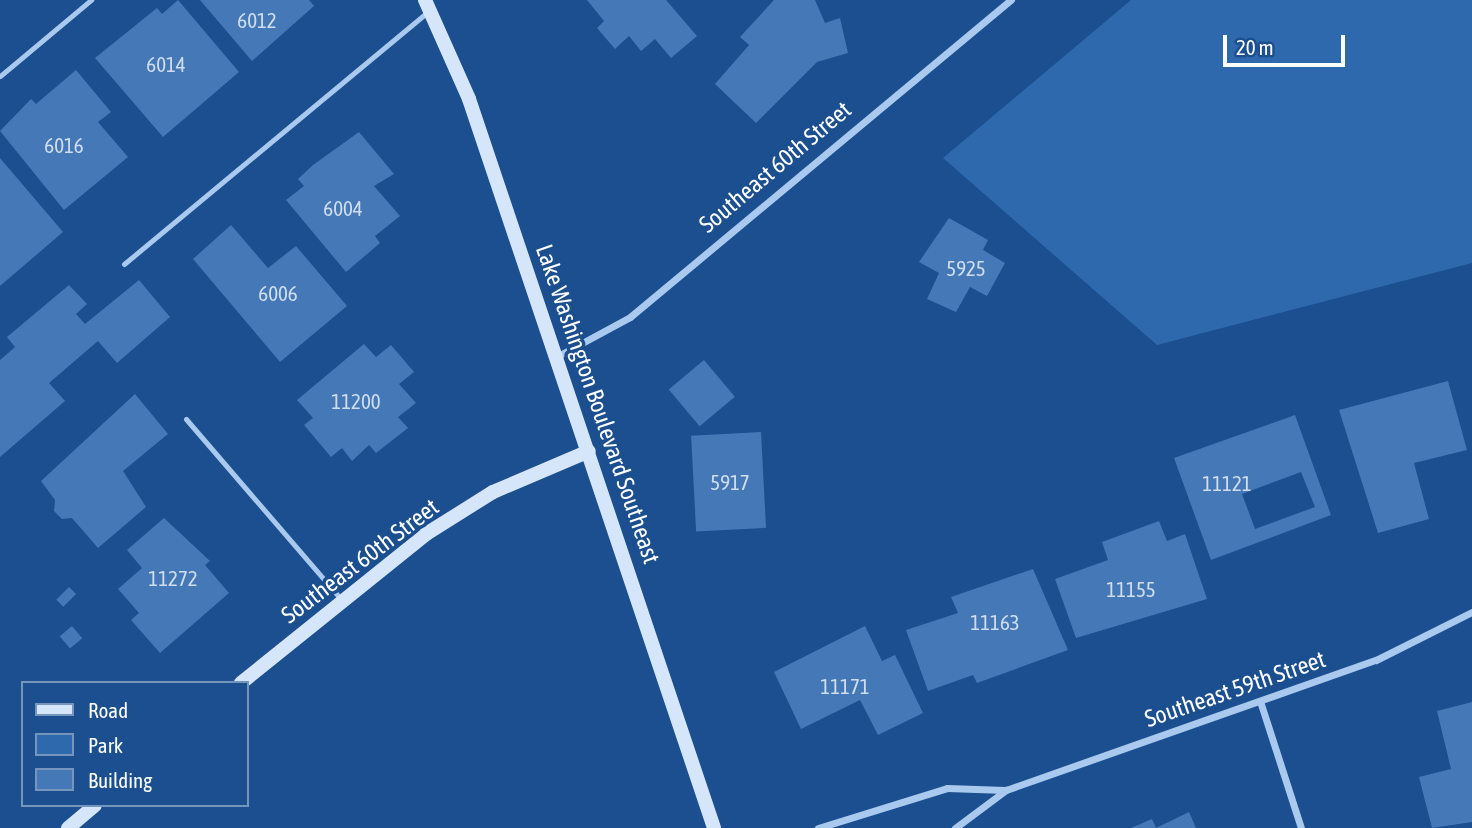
<!DOCTYPE html>
<html>
<head>
<meta charset="utf-8">
<style>
	body { margin:0 }
	#map { position:relative; width:1472px; height:828px; overflow:hidden; background:#1b4f8f; font-family:"Asap Condensed",sans-serif }
	div>[style] { position:absolute }
	[style*='--x'] { left:calc(var(--x)*1px); top:calc(var(--y)*1px); width:calc(var(--w)*1px); rotate:calc(var(--a)*1deg) }
	.green>* { inset:0; background:#2e69ad }
	.building>* { inset:0; background:#4478b7; transform-origin:0 0 }
	.lane>* { height:5px; margin:-2.5px; padding:0 2.5px; transform-origin:2.5px; border-radius:2.5px; background:#a9c9ee }
	.street>* { height:7px; margin:-3.5px; padding:0 3.5px; transform-origin:3.5px; border-radius:3.5px; background:#a9c9ee }
	.secondary>* { height:14px; margin:-7px; padding:0 7px; transform-origin:7px; border-radius:7px; background:#d6e6fa }
	span { translate:-50% -50%; white-space:nowrap; text-align:center; line-height:1.15; -webkit-text-stroke:7px #1b4f8f; paint-order:stroke }
	.number-label { font-size:21px; color:#d0dded }
	.number-label span { -webkit-text-stroke-width:0 }
	.street-label { font-size:24px; color:#fff }
	.legend { position:absolute; left:21px; top:681px; width:228px; height:126px; box-sizing:border-box; background:#1b4f8f; border:2px solid #7695bc; margin:0; padding:9px 12px; list-style:none; font-size:21px; color:#fff }
	.legend li { display:flex; align-items:center; gap:14px; height:35px }
	.legend b { width:35px; border:2px solid #7695bc }
	.scale { position:absolute; left:1223px; top:35px; width:122px; height:32px; box-sizing:border-box; border:4px solid #fff; border-top:0; padding-left:9px; font-size:21px; line-height:24px; white-space:nowrap; color:#fff; -webkit-text-stroke:5px #1b4f8f; paint-order:stroke }
</style>
</head>
<body>
<div id="map">
	<div class="green">
		<i style="clip-path:polygon(1131px 0,1472px 0,1472px 263px,1157px 345px,943px 158px)"></i>
	</div>
	<div class="building">
		<i style="clip-path:polygon(178px 0,239px 72px,163px 137px,95px 58px,157px 8px,162px 14px)"></i>
		<i style="clip-path:polygon(200px 0,309px 0,314px 6px,252px 61px)"></i>
		<i style="clip-path:polygon(587px 0,666px 0,697px 36px,671px 58px,655px 39px,641px 51px,629px 36px,615px 49px,597px 28px,604px 21px)"></i>
		<i style="clip-path:polygon(774px 0,815px 0,825px 23px,840px 18px,848px 53px,817px 62px,756px 123px,715px 84px,749px 45px,740px 37px)"></i>
		<i style="clip-path:polygon(76px 70px,111px 112px,98px 122px,128px 157px,64px 210px,0 131px,31px 99px,36px 104px)"></i>
		<i style="clip-path:polygon(359px 132px,394px 174px,374px 186px,400px 216px,375px 236px,380px 243px,346px 272px,286px 200px,304px 186px,298px 179px,313px 165px)"></i>
		<i style="clip-path:polygon(0 158px,63px 232px,0 286px)"></i>
		<i style="clip-path:polygon(949px 218px,988px 240px,983px 250px,1005px 263px,987px 296px,970px 287px,956px 312px,927px 299px,939px 273px,919px 262px)"></i>
		<i style="clip-path:polygon(231px 225px,268px 268px,296px 246px,347px 306px,280px 362px,193px 259px)"></i>
		<i style="clip-path:polygon(139px 280px,170px 317px,117px 363px,98px 341px,49px 383px,65px 401px,0 457px,0 360px,15px 347px,7px 337px,69px 285px,87px 304px,76px 314px,85px 324px)"></i>
		<i style="clip-path:polygon(364px 344px,376px 357px,391px 345px,414px 372px,399px 384px,416px 403px,398px 417px,408px 428px,376px 453px,369px 445px,352px 461px,342px 448px,331px 457px,304px 425px,313px 418px,297px 400px)"></i>
		<i style="left:704px;top:360px;width:48px;height:46px;rotate:50deg"></i>
		<i style="clip-path:polygon(1448px 381px,1467px 450px,1414px 463px,1429px 519px,1378px 533px,1339px 410px)"></i>
		<i style="clip-path:polygon(135px 394px,168px 434px,123px 471px,146px 507px,98px 548px,72px 518px,62px 519px,54px 511px,55px 500px,41px 481px)"></i>
		<i style="clip-path:polygon(evenodd,1295px 415px,1331px 515px,1211px 560px,1174px 458px,1295px 415px,1301px 472px,1315px 507px,1255px 529px,1242px 494px,1301px 472px)"></i>
		<i style="left:761px;top:432px;width:96px;height:70px;rotate:87deg"></i>
		<i style="clip-path:polygon(164px 518px,210px 561px,205px 565px,229px 593px,160px 653px,131px 620px,139px 613px,118px 589px,142px 568px,127px 550px)"></i>
		<i style="clip-path:polygon(1159px 521px,1167px 541px,1185px 534px,1207px 599px,1076px 638px,1055px 579px,1108px 560px,1102px 542px)"></i>
		<i style="clip-path:polygon(1033px 569px,1068px 650px,977px 683px,973px 675px,928px 691px,906px 630px,958px 613px,951px 597px)"></i>
		<i style="left:69px;top:587px;width:10px;height:18px;rotate:45deg"></i>
		<i style="left:72px;top:626px;width:16px;height:16px;rotate:50deg"></i>
		<i style="clip-path:polygon(865px 626px,882px 661px,895px 655px,923px 713px,878px 735px,860px 700px,801px 729px,774px 672px)"></i>
		<i style="clip-path:polygon(1472px 702px,1472px 822px,1432px 828px,1419px 777px,1451px 769px,1437px 711px)"></i>
		<i style="clip-path:polygon(1189px 812px,1196px 828px,1131px 828px,1152px 819px,1156px 828px)"></i>
	</div>
	<div class="lane">
		<i style="--x:0;--y:76;--w:119;--a:-39.9"></i>
		<i style="--x:124;--y:264;--w:396;--a:-39.7"></i>
		<i style="--x:186;--y:419;--w:238;--a:49.3"></i>
	</div>
	<div class="street">
		<i style="--x:558;--y:356;--w:82;--a:-28.4"></i>
		<i style="--x:630;--y:317;--w:496;--a:-39.8"></i>
		<i style="--x:1260;--y:701;--w:133;--a:72.1"></i>
		<i style="--x:818;--y:828;--w:135;--a:-17.2"></i>
		<i style="--x:947;--y:788;--w:58;--a:2"></i>
		<i style="--x:955;--y:828;--w:64;--a:-36.7"></i>
		<i style="--x:1006;--y:790;--w:392;--a:-19.4"></i>
		<i style="--x:1376;--y:660;--w:107;--a:-26.6"></i>
	</div>
	<div class="secondary">
		<i style="--x:425;--y:0;--w:108;--a:66"></i>
		<i style="--x:469;--y:99;--w:769;--a:71.42"></i>
		<i style="--x:241;--y:683;--w:238;--a:-38.8"></i>
		<i style="--x:426;--y:534;--w:79;--a:-32.1"></i>
		<i style="--x:493;--y:492;--w:104;--a:-23.1"></i>
		<i style="--x:68;--y:828;--w:35;--a:-40"></i>
	</div>
	<div class="number-label">
		<span style="left:257px;top:20px">6012</span>
		<span style="left:166px;top:64px">6014</span>
		<span style="left:64px;top:145px">6016</span>
		<span style="left:343px;top:208px">6004</span>
		<span style="left:966px;top:268px">5925</span>
		<span style="left:278px;top:293px">6006</span>
		<span style="left:356px;top:401px">11200</span>
		<span style="left:730px;top:482px">5917</span>
		<span style="left:1227px;top:483px">11121</span>
		<span style="left:173px;top:578px">11272</span>
		<span style="left:1131px;top:589px">11155</span>
		<span style="left:995px;top:622px">11163</span>
		<span style="left:845px;top:686px">11171</span>
	</div>
	<div class="street-label">
		<span style="left:775px;top:167px;rotate:-40deg">Southeast 60th Street</span>
		<span style="left:598px;top:404px;rotate:71deg">Lake Washington Boulevard Southeast</span>
		<span style="left:360px;top:561px;rotate:-37deg">Southeast 60th Street</span>
		<span style="left:1235px;top:689px;rotate:-19deg">Southeast 59th Street</span>
	</div>
	<ul class="legend">
	<li><b style="height:9px;background:#d6e6fa"></b>Road</li>
	<li><b style="height:19px;background:#2e69ad"></b>Park</li>
	<li><b style="height:19px;background:#4478b7"></b>Building</li>
	</ul>
	<div class="scale">20 m</div>
</div>
</body>
</html>
